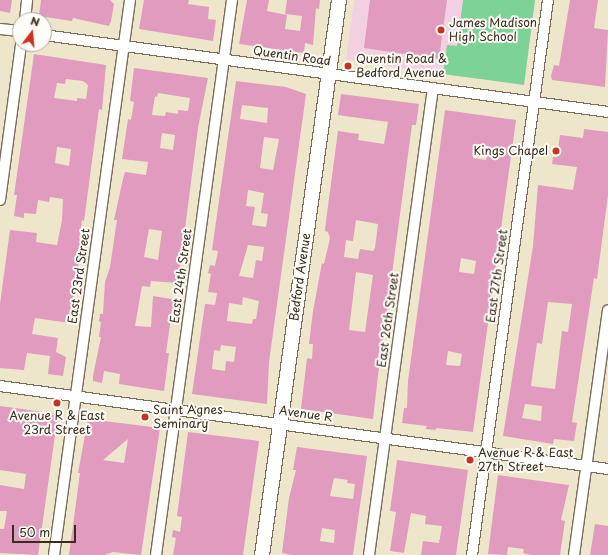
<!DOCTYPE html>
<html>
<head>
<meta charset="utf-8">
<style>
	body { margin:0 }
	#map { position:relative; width:608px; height:555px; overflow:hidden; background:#eee6ca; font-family:"Playpen Sans",sans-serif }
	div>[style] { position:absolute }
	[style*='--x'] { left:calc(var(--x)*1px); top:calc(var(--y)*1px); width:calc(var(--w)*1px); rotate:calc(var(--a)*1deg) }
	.built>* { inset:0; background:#f2cfe1 }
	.green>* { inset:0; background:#7dd397 }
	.building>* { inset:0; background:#e09bbf }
	.roads { filter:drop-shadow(1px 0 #7a6c5a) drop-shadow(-1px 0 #7a6c5a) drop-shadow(0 1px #7a6c5a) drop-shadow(0 -1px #7a6c5a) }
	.street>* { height:10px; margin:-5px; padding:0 5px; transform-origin:5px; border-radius:5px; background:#fff }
	.secondary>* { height:14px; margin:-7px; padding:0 7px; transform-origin:7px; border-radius:7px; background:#fff }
	.dots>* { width:11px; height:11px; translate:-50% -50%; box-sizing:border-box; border:2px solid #fdfcf7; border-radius:50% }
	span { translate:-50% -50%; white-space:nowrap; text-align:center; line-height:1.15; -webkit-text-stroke:4px #fdfcf7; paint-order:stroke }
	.poi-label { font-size:12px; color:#3b2a1e }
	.left { translate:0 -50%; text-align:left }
	.right { translate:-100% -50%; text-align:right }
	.street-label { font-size:12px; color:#3b2a1e }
	.north { position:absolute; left:12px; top:12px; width:40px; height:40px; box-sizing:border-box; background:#fdfcf7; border:1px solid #afa8a0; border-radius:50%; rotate:16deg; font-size:11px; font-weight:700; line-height:16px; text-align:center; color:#3b2a1e }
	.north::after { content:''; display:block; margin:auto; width:14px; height:18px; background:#c8321e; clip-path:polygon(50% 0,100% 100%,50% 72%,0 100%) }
	.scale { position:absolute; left:12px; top:525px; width:64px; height:18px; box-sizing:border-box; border:2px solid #3b2a1e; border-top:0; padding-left:5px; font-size:12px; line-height:14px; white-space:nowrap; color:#3b2a1e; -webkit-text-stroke:3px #fdfcf7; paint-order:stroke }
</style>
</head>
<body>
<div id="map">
	<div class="built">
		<i style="clip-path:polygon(354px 0,535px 0,524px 85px,346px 60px)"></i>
	</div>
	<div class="green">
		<i style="clip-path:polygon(463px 0,535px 0,524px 85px,443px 74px,447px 45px,457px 46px)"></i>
	</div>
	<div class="building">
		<i style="clip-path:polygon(0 0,12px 0,10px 13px,0 11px)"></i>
		<i style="clip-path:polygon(41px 0,110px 0,114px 4px,111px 21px,109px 26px,73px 18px,72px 21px,39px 16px)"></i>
		<i style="clip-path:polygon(144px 0,189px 0,188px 4px,209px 7px,208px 19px,216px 20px,213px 41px,139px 29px)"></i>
		<i style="clip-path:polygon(247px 0,269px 0,267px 11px,287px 15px,285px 29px,300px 31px,302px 16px,285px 14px,287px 0,320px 0,319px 9px,316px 8px,313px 45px,305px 43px,304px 53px,239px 44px)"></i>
		<i style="clip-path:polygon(370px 0,447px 0,439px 59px,364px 48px)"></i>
		<i style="clip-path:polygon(570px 0,598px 0,594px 28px,608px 30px,605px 87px,552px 80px,551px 76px,554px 65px,559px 66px)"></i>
		<i style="clip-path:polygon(evenodd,34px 54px,106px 65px,102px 110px,99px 109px,84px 221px,82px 220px,79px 239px,81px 240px,79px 259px,70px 323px,35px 318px,32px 334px,58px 338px,56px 352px,66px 357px,63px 376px,48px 374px,50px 356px,27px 353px,24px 370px,0 368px,0 304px,10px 230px,37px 233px,36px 242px,57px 245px,62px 220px,63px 199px,50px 197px,49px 202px,38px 200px,36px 214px,24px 213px,24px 218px,14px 216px,17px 195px,14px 195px,34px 54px,66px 79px,83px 81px,88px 85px,86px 99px,77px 98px,77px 101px,54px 98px,57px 83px,65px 84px,66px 79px,34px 54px,57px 147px,71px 149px,69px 166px,55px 163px,57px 147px)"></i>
		<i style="clip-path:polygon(evenodd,134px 68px,208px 78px,198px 128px,178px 283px,151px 281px,150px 287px,142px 286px,135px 326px,151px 327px,153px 296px,178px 300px,177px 310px,172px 310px,166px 353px,169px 353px,164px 391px,119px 384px,120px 374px,104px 371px,102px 383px,93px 381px,93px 376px,101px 337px,99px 337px,101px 322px,99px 321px,100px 314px,103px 314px,105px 282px,110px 267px,117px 220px,114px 220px,116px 211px,123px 179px,125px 172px,146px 175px,148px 162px,122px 159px,128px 119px,131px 120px,134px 102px,130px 101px,134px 68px,158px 93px,190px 98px,188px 111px,178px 110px,178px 114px,166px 112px,165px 116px,152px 115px,155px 96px,157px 97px,158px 93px,134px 68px,162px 133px,175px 135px,173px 150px,160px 148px,162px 133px,134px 68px,149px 229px,162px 231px,158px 260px,144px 257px,149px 229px)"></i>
		<i style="clip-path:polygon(evenodd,236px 81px,286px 87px,306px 94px,269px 362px,267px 404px,192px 394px,205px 304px,215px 305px,217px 293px,208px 292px,211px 274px,208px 273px,210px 265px,215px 266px,218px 251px,212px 250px,236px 81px,242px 105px,268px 108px,267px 123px,240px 119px,242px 105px,236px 81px,264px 137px,279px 139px,273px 170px,260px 168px,264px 137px,236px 81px,248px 190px,264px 193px,261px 213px,268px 214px,266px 227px,252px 225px,255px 207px,246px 206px,248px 190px,236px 81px,248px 245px,264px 247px,262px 261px,256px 260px,253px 278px,239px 276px,248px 245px,236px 81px,243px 297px,259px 301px,256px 319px,253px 319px,252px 324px,227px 321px,229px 303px,242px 305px,243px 297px,236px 81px,221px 345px,236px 347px,234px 362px,226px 361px,225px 371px,212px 369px,214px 350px,220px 351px,221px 345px)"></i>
		<i style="clip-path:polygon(evenodd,341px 94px,419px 104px,416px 125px,412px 125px,383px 341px,381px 340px,378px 358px,377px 367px,379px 367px,373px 419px,301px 409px,307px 358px,312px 359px,313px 344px,309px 344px,313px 311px,322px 263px,324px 264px,330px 238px,328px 232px,325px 231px,326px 221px,338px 131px,359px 134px,358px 140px,384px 144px,388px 122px,338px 115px,341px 94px,356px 220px,378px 224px,375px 248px,373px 251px,360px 249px,358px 259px,344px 257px,346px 240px,353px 241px,356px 220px,341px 94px,356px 272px,373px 275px,365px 332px,349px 330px,356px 272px)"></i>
		<i style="clip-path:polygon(evenodd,445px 110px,516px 120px,473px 432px,436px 428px,436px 430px,426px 429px,427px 426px,402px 423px,404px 408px,407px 408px,408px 381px,445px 110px,476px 144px,488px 146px,486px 160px,473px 158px,476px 144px,445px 110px,461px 258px,476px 261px,474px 274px,459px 272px,461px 258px,445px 110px,448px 351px,462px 354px,460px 366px,446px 365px,448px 351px)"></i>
		<i style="clip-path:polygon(evenodd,584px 129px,608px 132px,608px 195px,597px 279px,594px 278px,572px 422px,577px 423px,574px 441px,554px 439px,553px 444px,503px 436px,533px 246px,538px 185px,573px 190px,577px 167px,552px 164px,553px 157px,557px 157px,560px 135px,583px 138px,584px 129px,548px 302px,572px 304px,568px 332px,562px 331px,555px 389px,531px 386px,537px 343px,542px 344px,548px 302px,584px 129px,525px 404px,542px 406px,541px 421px,522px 418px,525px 404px)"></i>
		<i style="clip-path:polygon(0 406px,58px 414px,38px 555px,0 553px,0 529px,4px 529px,7px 511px,0 511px,0 485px,24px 489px,26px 474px,0 470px)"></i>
		<i style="clip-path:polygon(evenodd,88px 419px,160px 428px,141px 555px,113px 552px,104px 555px,69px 555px,80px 473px,78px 473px,88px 419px,128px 439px,124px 463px,103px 460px,128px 439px)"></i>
		<i style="clip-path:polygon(188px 432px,259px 441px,243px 555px,173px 555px,176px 538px,172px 537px,173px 530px,180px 532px,182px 517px,177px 516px)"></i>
		<i style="clip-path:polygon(evenodd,297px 447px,367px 456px,353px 555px,291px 555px,282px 553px,289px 498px,296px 470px,293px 470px,297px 447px,334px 478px,348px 480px,347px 483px,355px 484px,353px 499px,330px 496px,334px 478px,297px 447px,322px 528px,335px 530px,334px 543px,320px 541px,322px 528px)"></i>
		<i style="clip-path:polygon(397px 460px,468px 470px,456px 555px,421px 555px,423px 541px,439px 543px,442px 526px,425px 524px,426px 516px,411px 513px,404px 553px,390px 551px,396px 512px,390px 511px)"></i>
		<i style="clip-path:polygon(498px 475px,569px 485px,561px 520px,565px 521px,560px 555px,531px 555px,523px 553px,524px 549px,508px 547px,507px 555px,488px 554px)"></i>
		<i style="clip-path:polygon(595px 524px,608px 526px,608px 555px,590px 555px)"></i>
	</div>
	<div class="roads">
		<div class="street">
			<i style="--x:25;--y:20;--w:20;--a:-84"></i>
			<i style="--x:0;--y:29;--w:20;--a:6"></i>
			<i style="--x:44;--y:35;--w:569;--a:7.77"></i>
			<i style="--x:0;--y:200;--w:157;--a:-82.3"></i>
			<i style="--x:0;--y:386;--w:614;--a:7.77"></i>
			<i style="--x:54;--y:555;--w:560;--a:-82.2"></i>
			<i style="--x:156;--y:555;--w:560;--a:-82.2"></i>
			<i style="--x:369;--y:555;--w:471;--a:-82.2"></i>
			<i style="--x:472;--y:555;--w:560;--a:-82.2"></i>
			<i style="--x:574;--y:555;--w:247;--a:-82.1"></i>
		</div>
		<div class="secondary">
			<i style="--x:262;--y:555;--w:560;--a:-82.1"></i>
		</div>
	</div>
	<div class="dots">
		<i style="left:441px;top:30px;background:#c8321e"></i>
		<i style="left:348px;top:66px;background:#c8321e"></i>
		<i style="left:556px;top:151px;background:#c8321e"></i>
		<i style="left:57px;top:403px;background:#c8321e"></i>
		<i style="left:145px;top:417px;background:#c8321e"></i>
		<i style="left:470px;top:460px;background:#c8321e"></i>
	</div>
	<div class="poi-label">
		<span class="left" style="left:449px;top:30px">James Madison<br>High School</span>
		<span class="left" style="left:356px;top:66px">Quentin Road &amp;<br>Bedford Avenue</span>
		<span class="right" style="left:548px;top:151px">Kings Chapel</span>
		<span class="left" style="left:153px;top:417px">Saint Agnes<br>Seminary</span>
		<span style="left:57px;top:423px">Avenue R &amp; East<br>23rd Street</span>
		<span class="left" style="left:478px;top:460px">Avenue R &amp; East<br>27th Street</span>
	</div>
	<div class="street-label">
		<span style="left:292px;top:56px;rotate:8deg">Quentin Road</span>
		<span style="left:79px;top:276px;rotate:-82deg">East 23rd Street</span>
		<span style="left:181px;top:276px;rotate:-82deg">East 24th Street</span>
		<span style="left:497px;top:276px;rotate:-82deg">East 27th Street</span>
		<span style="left:300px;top:277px;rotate:-82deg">Bedford Avenue</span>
		<span style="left:388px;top:320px;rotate:-82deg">East 26th Street</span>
		<span style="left:306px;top:414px;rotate:8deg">Avenue R</span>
	</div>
	<div class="north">N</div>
	<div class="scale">50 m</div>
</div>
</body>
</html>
